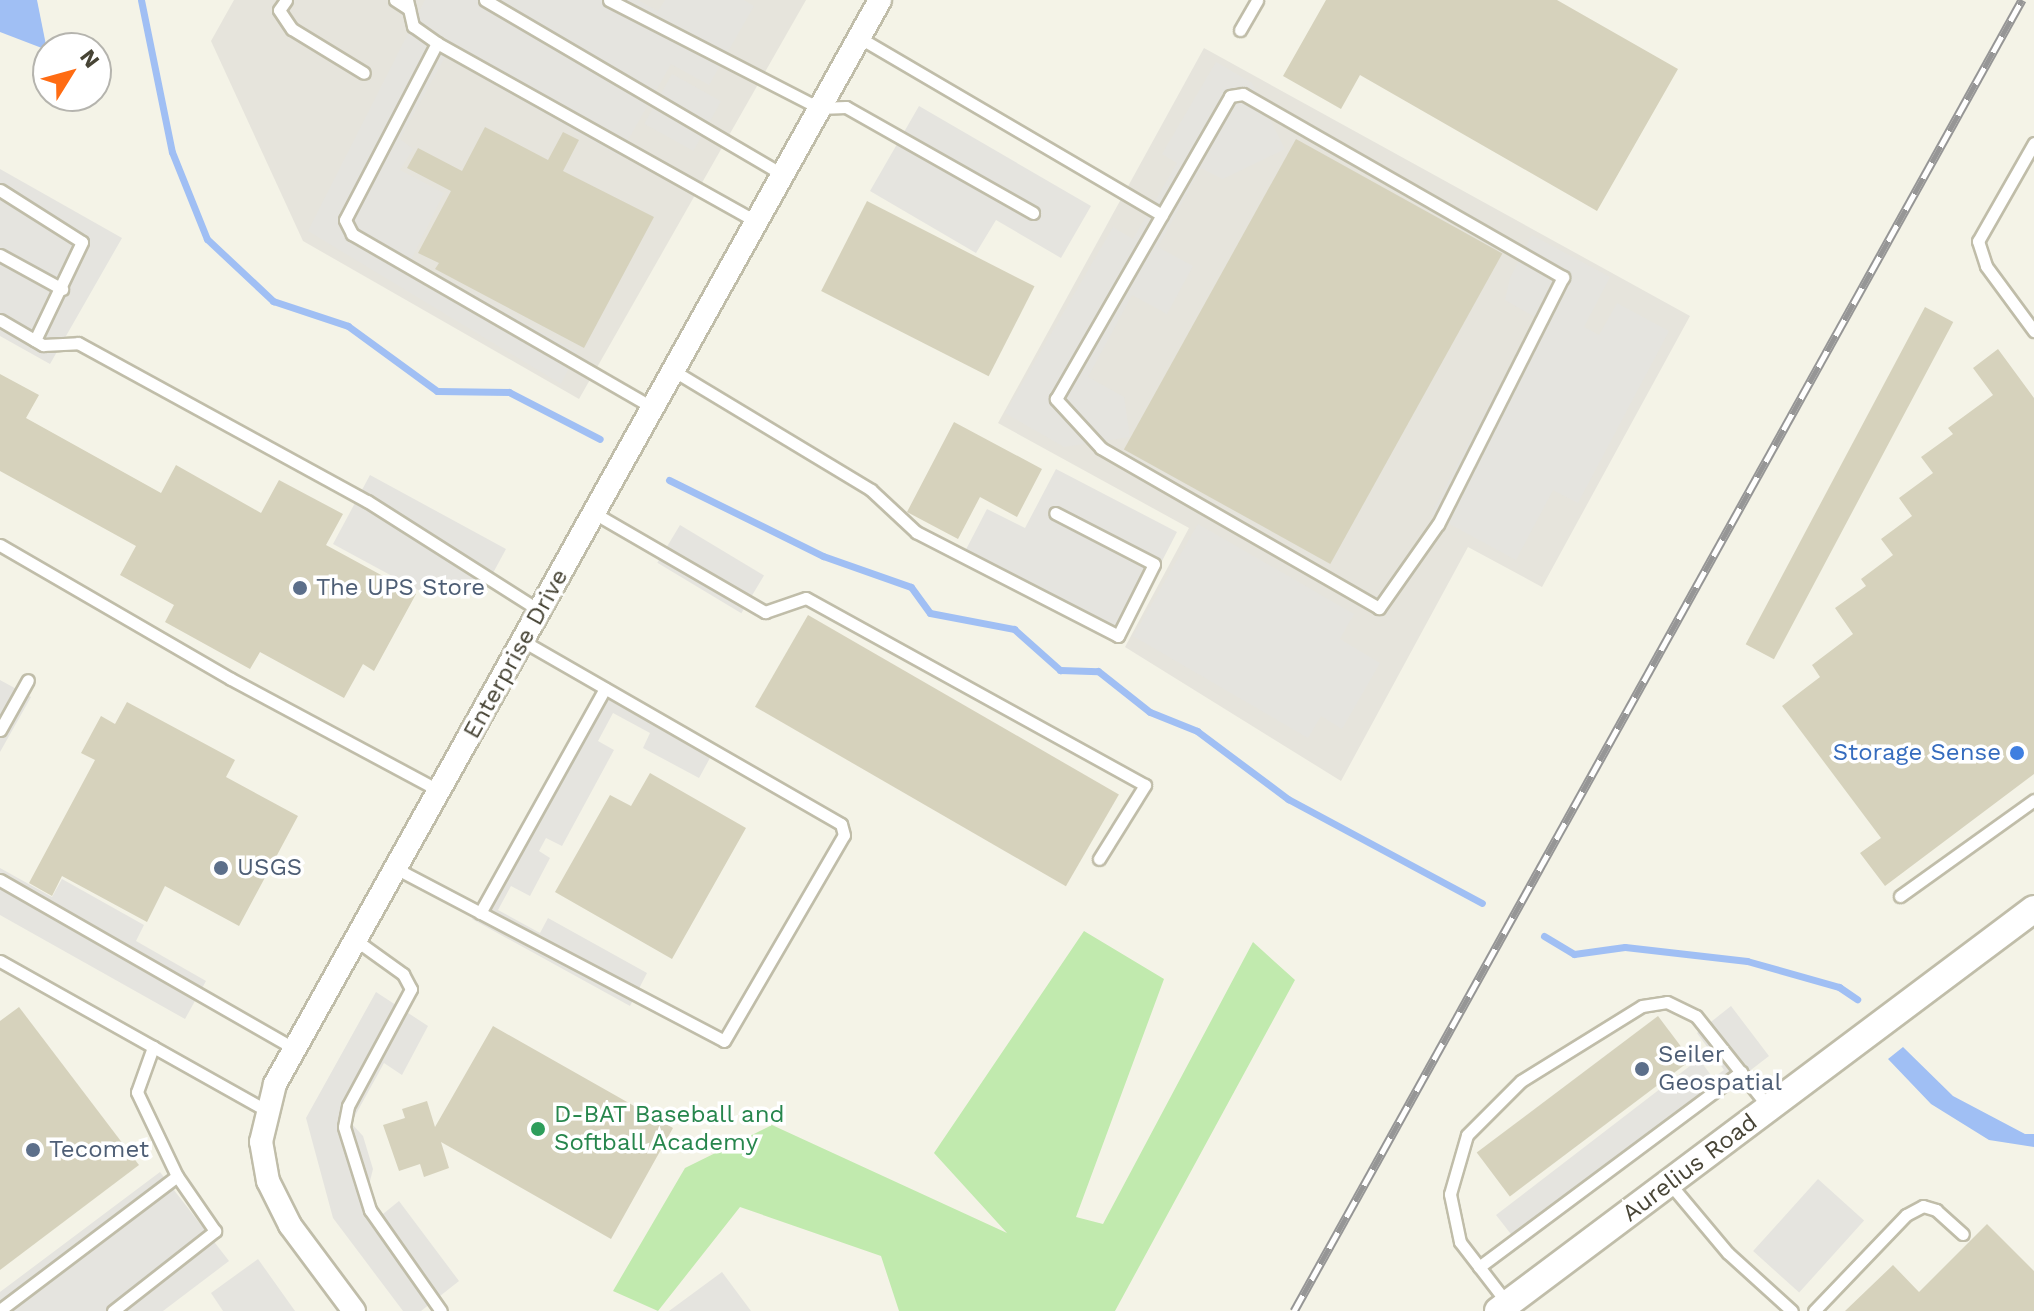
<!DOCTYPE html>
<html>
<head>
<meta charset="utf-8">
<style>
	body { margin:0 }
	#map { position:relative; width:2034px; height:1311px; overflow:hidden; background:#f4f3e7; font-family:"Work Sans",sans-serif }
	div>[style] { position:absolute }
	[style*='--x'] { left:calc(var(--x)*1px); top:calc(var(--y)*1px); width:calc(var(--w)*1px); rotate:calc(var(--a)*1deg) }
	.industrial>* { inset:0; background:#e6e4dc }
	.green>* { inset:0; background:#c1eaae }
	.parking>* { inset:0; background:#e5e4df; transform-origin:0 0 }
	.water>* { inset:0; background:#a0bff4 }
	.stream>* { height:7px; margin:-3.5px; padding:0 3.5px; transform-origin:3.5px; border-radius:3.5px; background:#a0bff4 }
	.building>* { inset:0; background:#d6d2bc; transform-origin:0 0 }
	.roads { filter:drop-shadow(2px 0 #c0bda9) drop-shadow(-2px 0 #c0bda9) drop-shadow(0 2px #c0bda9) drop-shadow(0 -2px #c0bda9) }
	.service>* { height:11px; margin:-5.5px; padding:0 5.5px; transform-origin:5.5px; border-radius:5.5px; background:#fff }
	.minor>* { height:22px; margin:-11px; padding:0 11px; transform-origin:11px; border-radius:11px; background:#fff }
	.tertiary>* { height:26px; margin:-13px; padding:0 13px; transform-origin:13px; border-radius:13px; background:#fff }
	.rail>* { height:9px; margin-top:-4.5px; transform-origin:0; background:repeating-linear-gradient(90deg,#fff 0 18px,#969696 0 36px); box-sizing:border-box; border-block:2px solid #969696 }
	.dots>* { width:22px; height:22px; translate:-50% -50%; box-sizing:border-box; border:4px solid #fff; border-radius:50% }
	span { translate:-50% -50%; white-space:nowrap; text-align:center; line-height:1.15; -webkit-text-stroke:7px #fff; paint-order:stroke }
	.service-label { font-size:24px; color:#4e5e75 }
	.left { translate:0 -50%; text-align:left }
	.street-label { font-size:24px; color:#474435 }
	.shop-label { font-size:24px; color:#366cbe }
	.right { translate:-100% -50%; text-align:right }
	.leisure-label { font-size:24px; color:#27864d }
	.north { position:absolute; left:32px; top:32px; width:80px; height:80px; box-sizing:border-box; background:#fff; border:2px solid #b5b4ae; border-radius:50%; rotate:53deg; font-size:22px; font-weight:700; line-height:32px; text-align:center; color:#474435 }
	.north::after { content:''; display:block; margin:auto; width:28px; height:36px; background:#ff6c13; clip-path:polygon(50% 0,100% 100%,50% 72%,0 100%) }
</style>
</head>
<body>
<div id="map">
	<div class="industrial">
		<i style="clip-path:polygon(234px 0,806px 0,579px 399px,303px 241px,211px 41px)"></i>
		<i style="clip-path:polygon(1204px 48px,1690px 316px,1542px 587px,1468px 547px,1341px 781px,1125px 647px,1189px 528px,998px 423px)"></i>
	</div>
	<div class="green">
		<i style="clip-path:polygon(1084px 931px,1164px 979px,1076px 1217px,1103px 1224px,1253px 942px,1295px 980px,1115px 1311px,899px 1311px,881px 1256px,740px 1207px,658px 1311px,613px 1291px,685px 1168px,772px 1125px,1007px 1233px,934px 1153px)"></i>
	</div>
	<div class="parking">
		<i style="clip-path:polygon(425px 0,638px 0,658px 11px,665px 0,744px 0,754px 6px,709px 85px,671px 64px,619px 156px,445px 57px,400px 139px,413px 149px,400px 170px,444px 193px,411px 260px,577px 352px,561px 384px,308px 231px)"></i>
		<i style="clip-path:polygon(1216px 62px,1252px 83px,1285px 149px,1223px 179px,1201px 168px,1158px 247px,1193px 266px,1167px 314px,1132px 295px,1088px 377px,1124px 397px,1130px 437px,1064px 447px,1005px 413px,1113px 227px,1133px 239px,1177px 163px,1162px 154px)"></i>
		<i style="left:672px;top:74px;width:56px;height:57px;rotate:29deg"></i>
		<i style="clip-path:polygon(919px 106px,1091px 206px,1061px 258px,996px 220px,976px 253px,870px 191px)"></i>
		<i style="clip-path:polygon(0 169px,122px 238px,50px 364px,0 336px)"></i>
		<i style="clip-path:polygon(1532px 235px,1610px 277px,1584px 327px,1599px 335px,1617px 303px,1669px 331px,1578px 503px,1553px 490px,1516px 560px,1431px 514px,1535px 317px,1505px 300px,1510px 278px)"></i>
		<i style="clip-path:polygon(1056px 469px,1177px 532px,1119px 644px,960px 561px,987px 509px,1025px 528px)"></i>
		<i style="clip-path:polygon(370px 475px,506px 549px,480px 597px,440px 576px,429px 596px,333px 544px)"></i>
		<i style="clip-path:polygon(1198px 524px,1354px 614px,1340px 639px,1380px 663px,1342px 729px,1321px 716px,1308px 738px,1133px 636px)"></i>
		<i style="left:680px;top:525px;width:98px;height:44px;rotate:31deg"></i>
		<i style="clip-path:polygon(0 680px,31px 697px,0 752px)"></i>
		<i style="clip-path:polygon(600px 684px,716px 747px,699px 778px,643px 748px,650px 733px,613px 713px,598px 741px,614px 750px,562px 846px,546px 838px,539px 851px,550px 858px,530px 896px,511px 886px,498px 910px,540px 933px,548px 918px,647px 973px,630px 1006px,472px 919px)"></i>
		<i style="clip-path:polygon(0 868px,52px 897px,62px 879px,144px 925px,136px 941px,206px 981px,185px 1019px,0 915px)"></i>
		<i style="clip-path:polygon(376px 992px,428px 1026px,402px 1075px,384px 1063px,351px 1123px,363px 1136px,373px 1169px,369px 1185px,373px 1202px,383px 1214px,399px 1201px,459px 1281px,421px 1311px,403px 1311px,333px 1218px,306px 1118px)"></i>
		<i style="clip-path:polygon(1731px 1006px,1769px 1056px,1521px 1247px,1496px 1215px,1699px 1059px,1713px 1078px,1724px 1070px,1697px 1033px)"></i>
		<i style="clip-path:polygon(160px 1172px,229px 1261px,163px 1311px,0 1311px,0 1292px)"></i>
		<i style="left:1818px;top:1179px;width:62px;height:97px;rotate:42deg"></i>
		<i style="clip-path:polygon(258px 1259px,295px 1311px,223px 1311px,211px 1293px)"></i>
		<i style="clip-path:polygon(722px 1272px,751px 1311px,669px 1311px)"></i>
	</div>
	<div class="water">
		<i style="clip-path:polygon(0 0,37px 0,47px 50px,0 32px)"></i>
		<i style="clip-path:polygon(1903px 1047px,1953px 1096px,2025px 1134px,2034px 1134px,2034px 1147px,1989px 1140px,1931px 1104px,1888px 1059px)"></i>
	</div>
	<div class="stream">
		<i style="--x:141;--y:0;--w:155;--a:78.5"></i>
		<i style="--x:172;--y:152;--w:94;--a:68.1"></i>
		<i style="--x:207;--y:239;--w:91;--a:43.2"></i>
		<i style="--x:273;--y:301;--w:79;--a:18.4"></i>
		<i style="--x:348;--y:326;--w:110;--a:36.1"></i>
		<i style="--x:437;--y:391;--w:72;--a:0.8"></i>
		<i style="--x:509;--y:392;--w:102;--a:27.3"></i>
		<i style="--x:669;--y:480;--w:172;--a:26.3"></i>
		<i style="--x:823;--y:556;--w:93;--a:19.4"></i>
		<i style="--x:911;--y:587;--w:32;--a:54"></i>
		<i style="--x:930;--y:613;--w:86;--a:10.8"></i>
		<i style="--x:1014;--y:629;--w:62;--a:41.7"></i>
		<i style="--x:1060;--y:670;--w:38;--a:2"></i>
		<i style="--x:1098;--y:671;--w:66;--a:38.3"></i>
		<i style="--x:1150;--y:712;--w:51;--a:22"></i>
		<i style="--x:1197;--y:731;--w:114;--a:36.8"></i>
		<i style="--x:1288;--y:799;--w:220;--a:28.2"></i>
		<i style="--x:1544;--y:936;--w:35;--a:31"></i>
		<i style="--x:1574;--y:954;--w:51;--a:-7.8"></i>
		<i style="--x:1625;--y:947;--w:123;--a:6.5"></i>
		<i style="--x:1747;--y:961;--w:96;--a:15.8"></i>
		<i style="--x:1839;--y:987;--w:22;--a:34"></i>
	</div>
	<div class="building">
		<i style="clip-path:polygon(1326px 0,1557px 0,1678px 69px,1597px 211px,1360px 75px,1341px 109px,1283px 76px)"></i>
		<i style="clip-path:polygon(485px 127px,548px 160px,563px 132px,579px 140px,563px 171px,654px 217px,584px 348px,435px 269px,439px 263px,418px 253px,451px 191px,407px 168px,418px 148px,462px 171px)"></i>
		<i style="left:1296px;top:139px;width:236px;height:355px;rotate:29deg"></i>
		<i style="left:867px;top:201px;width:188px;height:101px;rotate:27deg"></i>
		<i style="left:1925px;top:307px;width:32px;height:382px;rotate:28deg"></i>
		<i style="clip-path:polygon(1998px 349px,2034px 398px,2034px 774px,1885px 886px,1860px 853px,1881px 838px,1782px 706px,1820px 677px,1812px 665px,1853px 634px,1835px 608px,1866px 586px,1861px 579px,1893px 555px,1881px 539px,1912px 516px,1899px 498px,1933px 473px,1921px 457px,1953px 434px,1948px 428px,1993px 395px,1973px 368px)"></i>
		<i style="clip-path:polygon(0 374px,39px 395px,26px 418px,161px 493px,176px 465px,261px 513px,279px 480px,343px 514px,326px 545px,416px 594px,374px 671px,363px 664px,344px 698px,260px 652px,250px 669px,165px 622px,174px 605px,120px 575px,136px 546px,0 471px)"></i>
		<i style="clip-path:polygon(954px 422px,1042px 469px,1017px 517px,980px 497px,958px 539px,907px 512px)"></i>
		<i style="left:808px;top:615px;width:359px;height:106px;rotate:30deg"></i>
		<i style="clip-path:polygon(127px 702px,235px 760px,226px 777px,298px 816px,239px 926px,165px 886px,147px 922px,62px 876px,52px 896px,29px 883px,95px 760px,81px 753px,101px 716px,115px 724px)"></i>
		<i style="clip-path:polygon(650px 773px,746px 828px,672px 959px,555px 892px,610px 795px,631px 806px)"></i>
		<i style="clip-path:polygon(19px 1007px,139px 1165px,0 1270px,0 1021px)"></i>
		<i style="left:1658px;top:1016px;width:55px;height:227px;rotate:53deg"></i>
		<i style="clip-path:polygon(493px 1026px,673px 1128px,611px 1239px,441px 1142px,449px 1168px,424px 1177px,420px 1164px,399px 1171px,383px 1125px,405px 1118px,402px 1109px,427px 1101px,435px 1127px)"></i>
		<i style="clip-path:polygon(1987px 1224px,2034px 1271px,2034px 1311px,1845px 1311px,1893px 1265px,1919px 1292px)"></i>
	</div>
	<div class="roads">
		<div class="service">
			<i style="--x:286;--y:0;--w:12;--a:125"></i>
			<i style="--x:279;--y:10;--w:23;--a:56"></i>
			<i style="--x:292;--y:29;--w:84;--a:31.4"></i>
			<i style="--x:395;--y:0;--w:17;--a:33"></i>
			<i style="--x:407;--y:0;--w:27;--a:77"></i>
			<i style="--x:413;--y:26;--w:29;--a:35"></i>
			<i style="--x:437;--y:43;--w:364;--a:29.2"></i>
			<i style="--x:485;--y:0;--w:344;--a:30.4"></i>
			<i style="--x:609;--y:0;--w:236;--a:27.2"></i>
			<i style="--x:819;--y:108;--w:27;--a:-2"></i>
			<i style="--x:846;--y:107;--w:215;--a:29.5"></i>
			<i style="--x:1240;--y:30;--w:34;--a:-60"></i>
			<i style="--x:860;--y:38;--w:350;--a:30.4"></i>
			<i style="--x:437;--y:43;--w:199;--a:117.5"></i>
			<i style="--x:345;--y:220;--w:16;--a:63"></i>
			<i style="--x:352;--y:234;--w:348;--a:30"></i>
			<i style="--x:1243;--y:94;--w:369;--a:29.8"></i>
			<i style="--x:1563;--y:277;--w:277;--a:116.8"></i>
			<i style="--x:1438;--y:524;--w:103;--a:125.1"></i>
			<i style="--x:1379;--y:608;--w:321;--a:-150.1"></i>
			<i style="--x:1101;--y:448;--w:67;--a:-132.6"></i>
			<i style="--x:1056;--y:399;--w:349;--a:-60.1"></i>
			<i style="--x:1230;--y:96;--w:13;--a:-9"></i>
			<i style="--x:2034;--y:143;--w:113;--a:119.7"></i>
			<i style="--x:1978;--y:241;--w:26;--a:72"></i>
			<i style="--x:1986;--y:266;--w:81;--a:53.6"></i>
			<i style="--x:0;--y:190;--w:97;--a:32.4"></i>
			<i style="--x:82;--y:242;--w:109;--a:115.6"></i>
			<i style="--x:0;--y:255;--w:71;--a:28.7"></i>
			<i style="--x:0;--y:320;--w:50;--a:30.2"></i>
			<i style="--x:43;--y:345;--w:35;--a:-3"></i>
			<i style="--x:78;--y:343;--w:329;--a:28.7"></i>
			<i style="--x:367;--y:501;--w:204;--a:32.4"></i>
			<i style="--x:674;--y:371;--w:230;--a:31.1"></i>
			<i style="--x:871;--y:490;--w:62;--a:43"></i>
			<i style="--x:916;--y:532;--w:227;--a:27.2"></i>
			<i style="--x:1118;--y:636;--w:80;--a:-63.4"></i>
			<i style="--x:1154;--y:564;--w:111;--a:-152.7"></i>
			<i style="--x:594;--y:513;--w:198;--a:30.1"></i>
			<i style="--x:765;--y:612;--w:43;--a:-18.9"></i>
			<i style="--x:806;--y:598;--w:387;--a:28.9"></i>
			<i style="--x:1145;--y:785;--w:87;--a:121.9"></i>
			<i style="--x:0;--y:545;--w:267;--a:30.1"></i>
			<i style="--x:231;--y:679;--w:237;--a:28.2"></i>
			<i style="--x:0;--y:730;--w:57;--a:-60.8"></i>
			<i style="--x:397;--y:869;--w:369;--a:27.7"></i>
			<i style="--x:724;--y:1041;--w:238;--a:-59.8"></i>
			<i style="--x:844;--y:835;--w:11;--a:-105"></i>
			<i style="--x:841;--y:824;--w:366;--a:-150.1"></i>
			<i style="--x:0;--y:880;--w:340;--a:29.8"></i>
			<i style="--x:1900;--y:896;--w:165;--a:-35.6"></i>
			<i style="--x:480;--y:913;--w:257;--a:-60.9"></i>
			<i style="--x:357;--y:941;--w:57;--a:35.7"></i>
			<i style="--x:403;--y:974;--w:17;--a:62"></i>
			<i style="--x:411;--y:989;--w:133;--a:118.3"></i>
			<i style="--x:348;--y:1106;--w:21;--a:101"></i>
			<i style="--x:344;--y:1127;--w:87;--a:72.6"></i>
			<i style="--x:370;--y:1210;--w:123;--a:54.9"></i>
			<i style="--x:0;--y:961;--w:304;--a:29.3"></i>
			<i style="--x:1670;--y:1184;--w:90;--a:50"></i>
			<i style="--x:1728;--y:1253;--w:86;--a:42.2"></i>
			<i style="--x:1479;--y:1267;--w:327;--a:-36.7"></i>
			<i style="--x:1507;--y:1303;--w:77;--a:-127.6"></i>
			<i style="--x:1460;--y:1242;--w:49;--a:-101.8"></i>
			<i style="--x:1450;--y:1194;--w:61;--a:-73.9"></i>
			<i style="--x:1467;--y:1135;--w:76;--a:-45"></i>
			<i style="--x:1521;--y:1081;--w:142;--a:-31.8"></i>
			<i style="--x:1642;--y:1006;--w:25;--a:-9"></i>
			<i style="--x:1667;--y:1002;--w:32;--a:26"></i>
			<i style="--x:1696;--y:1016;--w:119;--a:51.5"></i>
			<i style="--x:0;--y:1310;--w:222;--a:-37.1"></i>
			<i style="--x:113;--y:1311;--w:130;--a:-38.1"></i>
			<i style="--x:215;--y:1231;--w:67;--a:-124.6"></i>
			<i style="--x:177;--y:1176;--w:93;--a:-115.5"></i>
			<i style="--x:137;--y:1092;--w:48;--a:-70.4"></i>
			<i style="--x:1814;--y:1311;--w:133;--a:-46.2"></i>
			<i style="--x:1906;--y:1215;--w:19;--a:-28"></i>
			<i style="--x:1923;--y:1206;--w:14;--a:17"></i>
			<i style="--x:1936;--y:1210;--w:36;--a:42"></i>
		</div>
		<div class="minor">
			<i style="--x:354;--y:1311;--w:107;--a:-126.7"></i>
			<i style="--x:290;--y:1225;--w:49;--a:-116.6"></i>
			<i style="--x:268;--y:1181;--w:40;--a:-100"></i>
			<i style="--x:261;--y:1142;--w:60;--a:-76.4"></i>
			<i style="--x:275;--y:1084;--w:1241;--a:-60.83"></i>
		</div>
		<div class="tertiary">
			<i style="--x:1498;--y:1311;--w:670;--a:-36.87"></i>
		</div>
	</div>
	<div class="rail">
		<i style="--x:1294;--y:1311;--w:1500;--a:-60.96"></i>
	</div>
	<div class="dots">
		<i style="left:300px;top:588px;background:#5c6f8a"></i>
		<i style="left:2017px;top:753px;background:#3f7fe0"></i>
		<i style="left:221px;top:868px;background:#5c6f8a"></i>
		<i style="left:1642px;top:1069px;background:#5c6f8a"></i>
		<i style="left:538px;top:1129px;background:#2e9e5b"></i>
		<i style="left:33px;top:1150px;background:#5c6f8a"></i>
	</div>
	<div class="service-label">
		<span class="left" style="left:316px;top:588px">The UPS Store</span>
		<span class="left" style="left:237px;top:868px">USGS</span>
		<span class="left" style="left:1658px;top:1069px">Seiler<br>Geospatial</span>
		<span class="left" style="left:49px;top:1150px">Tecomet</span>
	</div>
	<div class="street-label">
		<span style="left:516px;top:654px;rotate:-61deg">Enterprise Drive</span>
		<span style="left:1690px;top:1168px;rotate:-37deg">Aurelius Road</span>
	</div>
	<div class="shop-label">
		<span class="right" style="left:2001px;top:753px">Storage Sense</span>
	</div>
	<div class="leisure-label">
		<span class="left" style="left:554px;top:1129px">D-BAT Baseball and<br>Softball Academy</span>
	</div>
	<div class="north">N</div>
</div>
</body>
</html>
